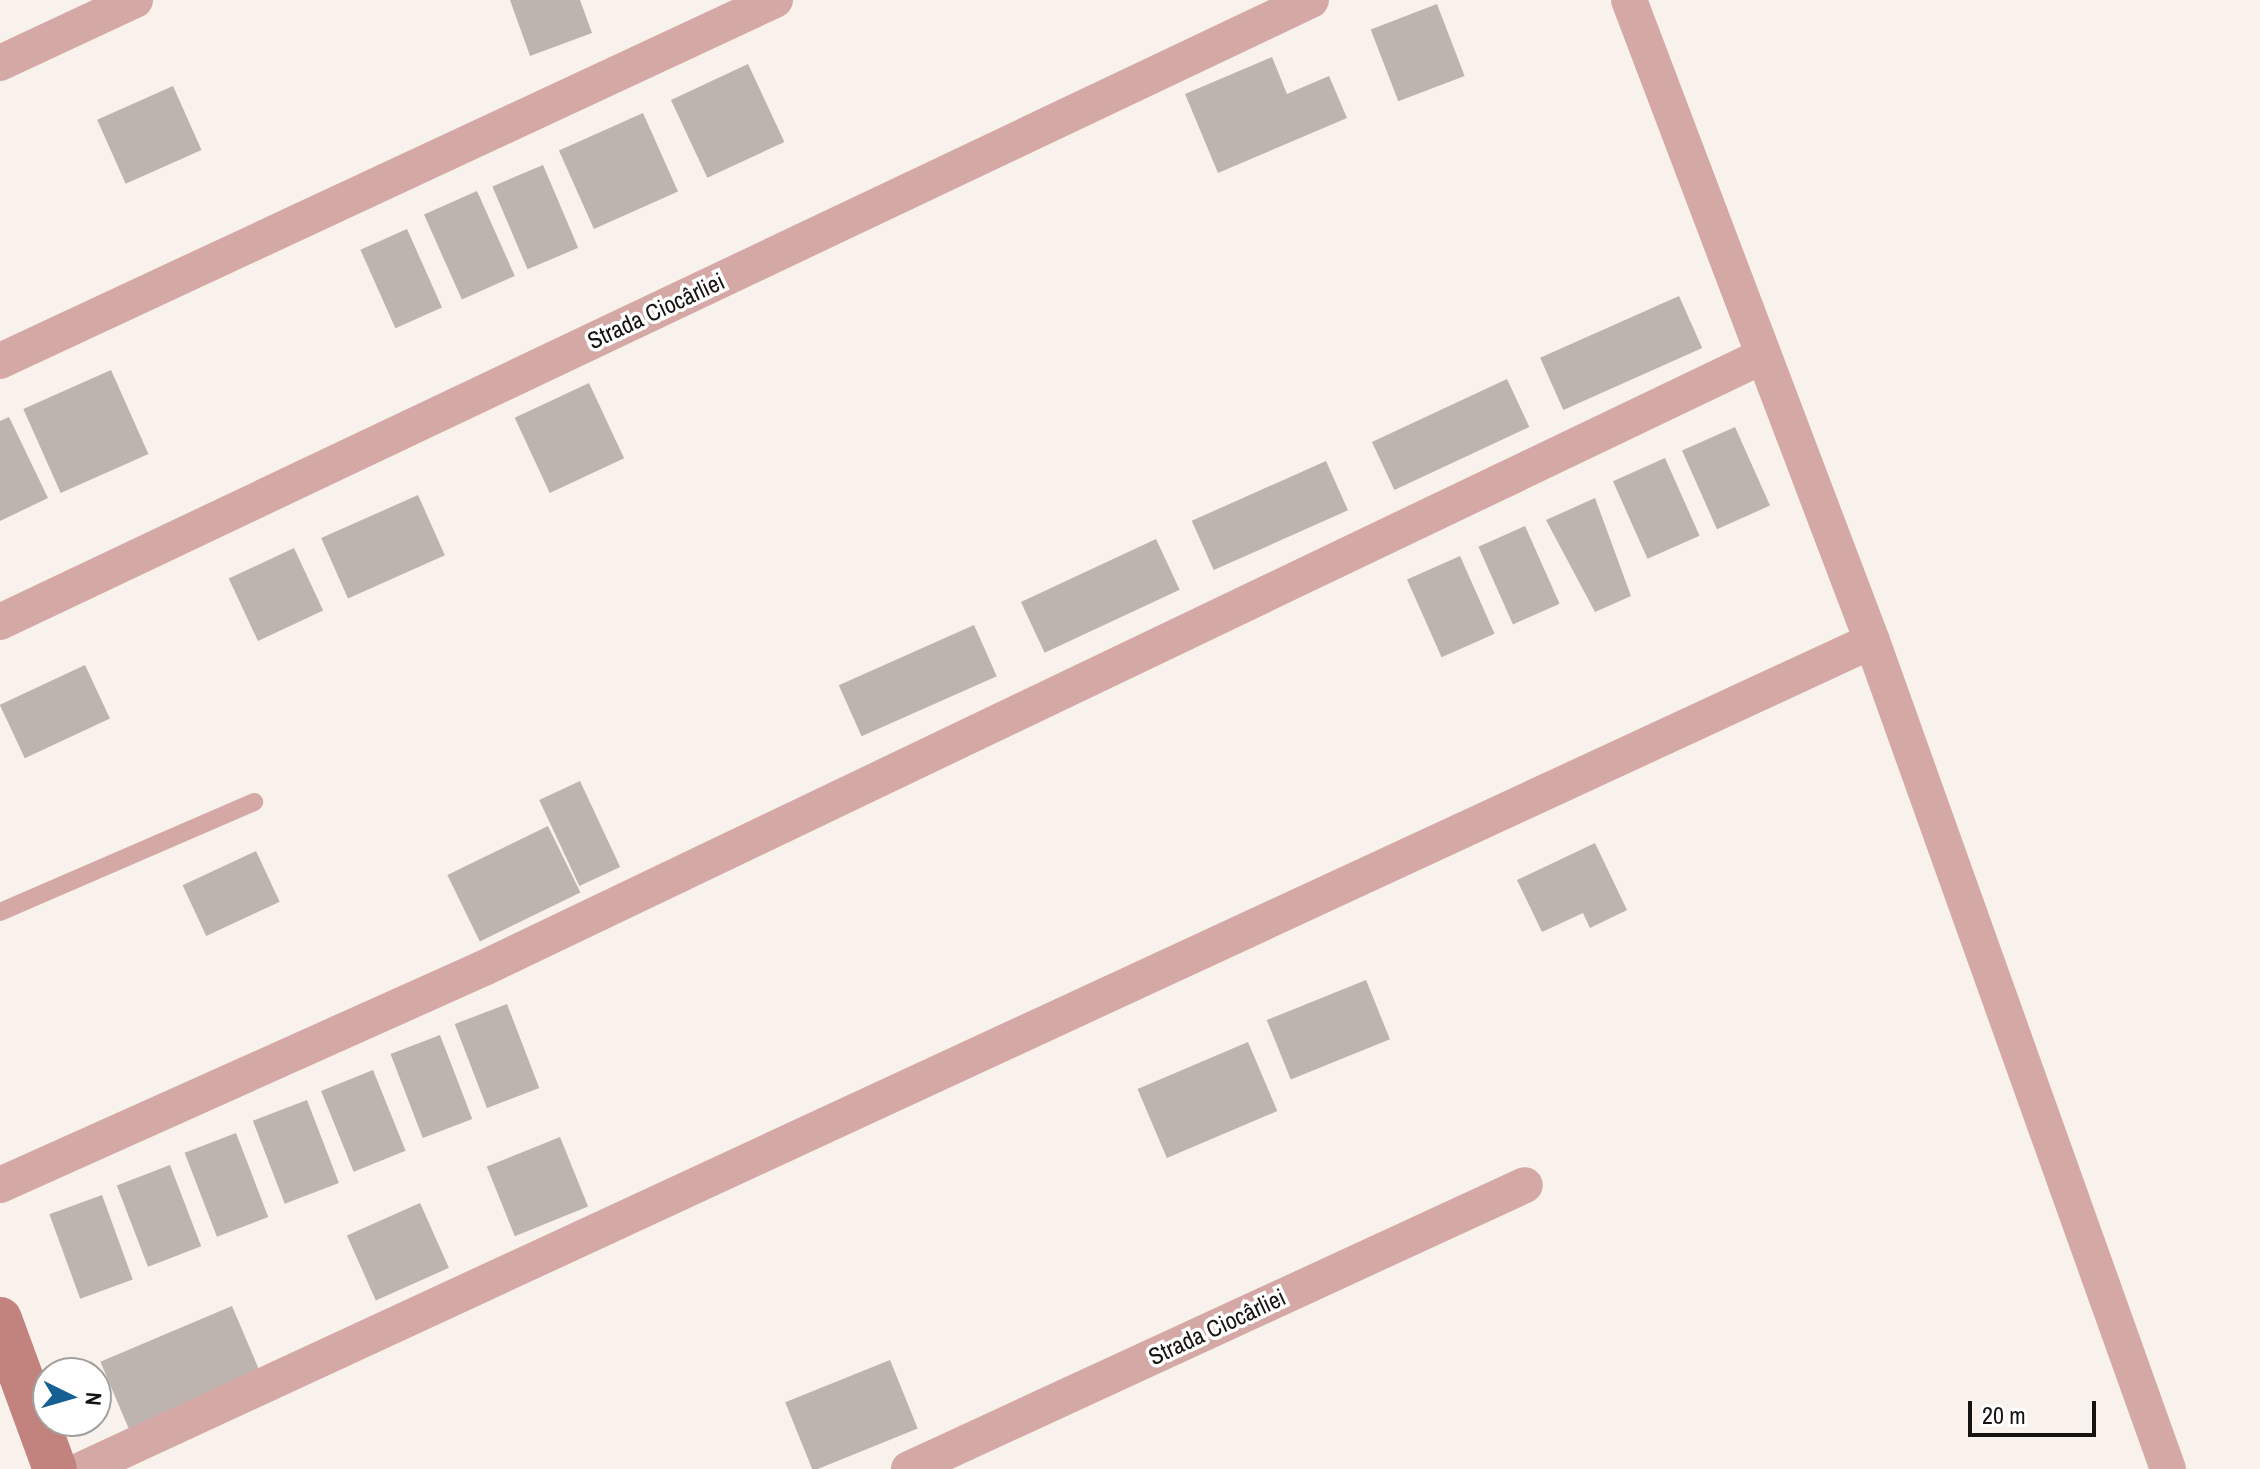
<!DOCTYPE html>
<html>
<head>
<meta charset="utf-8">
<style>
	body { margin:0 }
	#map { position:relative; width:2260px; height:1469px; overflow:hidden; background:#f9f1eb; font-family:"Archivo Narrow",sans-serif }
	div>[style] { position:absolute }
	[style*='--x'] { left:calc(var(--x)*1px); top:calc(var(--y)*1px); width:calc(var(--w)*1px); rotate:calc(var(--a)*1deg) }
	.building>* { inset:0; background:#bdb4af; transform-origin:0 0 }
	.lane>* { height:18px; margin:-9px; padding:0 9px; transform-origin:9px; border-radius:9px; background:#d4a8a5 }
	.street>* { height:36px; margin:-18px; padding:0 18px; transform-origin:18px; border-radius:18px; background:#d4a8a5 }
	.secondary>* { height:44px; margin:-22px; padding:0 22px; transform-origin:22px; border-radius:22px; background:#c2837f }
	span { translate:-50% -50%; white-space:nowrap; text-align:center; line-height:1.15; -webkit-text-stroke:7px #fff; paint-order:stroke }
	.street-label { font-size:24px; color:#161311 }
	.north { position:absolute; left:32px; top:1357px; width:80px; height:80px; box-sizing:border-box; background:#fff; border:2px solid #a2a1a0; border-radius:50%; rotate:95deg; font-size:22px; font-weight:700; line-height:32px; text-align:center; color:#161311 }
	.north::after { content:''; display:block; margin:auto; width:28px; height:36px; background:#165f93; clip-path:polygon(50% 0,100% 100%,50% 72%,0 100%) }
	.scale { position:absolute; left:1968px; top:1401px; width:128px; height:36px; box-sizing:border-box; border:4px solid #161311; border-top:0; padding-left:10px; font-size:24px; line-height:28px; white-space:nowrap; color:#161311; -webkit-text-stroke:6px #fff; paint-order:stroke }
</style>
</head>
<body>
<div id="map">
	<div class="building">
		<i style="clip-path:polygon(510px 0,580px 0,592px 33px,530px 56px)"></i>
		<i style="left:1437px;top:4px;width:77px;height:71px;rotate:69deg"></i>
		<i style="clip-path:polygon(1272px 57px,1287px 94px,1329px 76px,1347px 118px,1218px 173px,1185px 94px)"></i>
		<i style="left:748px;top:64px;width:86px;height:85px;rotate:65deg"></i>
		<i style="left:173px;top:86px;width:70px;height:83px;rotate:66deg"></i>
		<i style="left:643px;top:113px;width:86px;height:92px;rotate:66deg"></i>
		<i style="left:543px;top:165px;width:90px;height:55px;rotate:67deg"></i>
		<i style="left:477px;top:191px;width:93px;height:58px;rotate:66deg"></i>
		<i style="left:407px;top:229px;width:86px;height:51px;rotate:66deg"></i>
		<i style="left:1679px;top:296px;width:57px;height:152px;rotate:66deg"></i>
		<i style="left:111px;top:370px;width:92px;height:96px;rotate:66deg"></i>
		<i style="left:1507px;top:379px;width:53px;height:149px;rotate:65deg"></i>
		<i style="left:589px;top:383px;width:83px;height:82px;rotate:65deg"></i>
		<i style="clip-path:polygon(9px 417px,48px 498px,0 521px,0 421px)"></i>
		<i style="left:1735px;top:427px;width:86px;height:58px;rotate:66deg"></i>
		<i style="left:1665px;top:458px;width:85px;height:57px;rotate:66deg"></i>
		<i style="left:1326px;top:461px;width:54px;height:147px;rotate:66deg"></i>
		<i style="left:418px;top:495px;width:66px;height:106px;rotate:66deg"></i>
		<i style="clip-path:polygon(1595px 498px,1631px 596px,1595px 612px,1546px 520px)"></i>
		<i style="left:1525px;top:526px;width:85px;height:51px;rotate:66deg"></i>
		<i style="left:1156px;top:539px;width:56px;height:149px;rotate:65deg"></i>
		<i style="left:294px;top:548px;width:69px;height:72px;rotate:65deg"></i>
		<i style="left:1460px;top:556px;width:85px;height:58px;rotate:66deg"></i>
		<i style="left:974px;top:625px;width:56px;height:148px;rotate:66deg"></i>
		<i style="left:85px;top:665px;width:59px;height:94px;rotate:65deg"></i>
		<i style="left:580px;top:781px;width:95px;height:45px;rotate:65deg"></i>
		<i style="left:548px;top:826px;width:74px;height:112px;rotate:64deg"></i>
		<i style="clip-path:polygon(1595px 843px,1627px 910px,1590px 928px,1583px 913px,1542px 932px,1517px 880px)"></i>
		<i style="left:256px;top:851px;width:56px;height:81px;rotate:65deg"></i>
		<i style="left:1366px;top:980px;width:64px;height:107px;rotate:68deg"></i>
		<i style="left:507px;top:1004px;width:90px;height:56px;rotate:69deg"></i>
		<i style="left:440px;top:1035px;width:90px;height:53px;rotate:69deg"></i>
		<i style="left:1248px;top:1042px;width:75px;height:120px;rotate:67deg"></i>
		<i style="left:373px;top:1070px;width:87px;height:56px;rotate:68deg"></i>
		<i style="left:307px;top:1100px;width:89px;height:58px;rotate:69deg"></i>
		<i style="left:236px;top:1133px;width:90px;height:55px;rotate:69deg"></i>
		<i style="left:560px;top:1137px;width:75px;height:79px;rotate:68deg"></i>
		<i style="left:170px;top:1165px;width:87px;height:57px;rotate:69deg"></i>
		<i style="left:102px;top:1195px;width:90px;height:56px;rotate:70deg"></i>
		<i style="left:420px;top:1203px;width:71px;height:80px;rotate:66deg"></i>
		<i style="left:232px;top:1306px;width:79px;height:143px;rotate:67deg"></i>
		<i style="left:890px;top:1360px;width:74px;height:113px;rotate:68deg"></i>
	</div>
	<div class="lane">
		<i style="--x:0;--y:912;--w:277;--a:-23.4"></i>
	</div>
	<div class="street">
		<i style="--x:1629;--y:0;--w:686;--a:69.24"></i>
		<i style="--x:1872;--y:641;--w:879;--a:70.33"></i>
		<i style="--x:0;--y:63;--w:149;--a:-25"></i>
		<i style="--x:0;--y:361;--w:855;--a:-24.98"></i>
		<i style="--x:0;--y:622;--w:1451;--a:-25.38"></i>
		<i style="--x:0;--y:1185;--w:530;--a:-24.15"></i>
		<i style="--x:484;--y:968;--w:1416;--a:-25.57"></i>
		<i style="--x:83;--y:1469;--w:1971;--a:-24.84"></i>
		<i style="--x:909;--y:1469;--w:678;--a:-24.75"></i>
	</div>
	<div class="secondary">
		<i style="--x:0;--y:1319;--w:160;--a:69.9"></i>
	</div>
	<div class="street-label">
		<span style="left:656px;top:311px;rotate:-25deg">Strada Ciocârliei</span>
		<span style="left:1217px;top:1327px;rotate:-25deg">Strada Ciocârliei</span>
	</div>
	<div class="north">N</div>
	<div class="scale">20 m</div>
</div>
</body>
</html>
